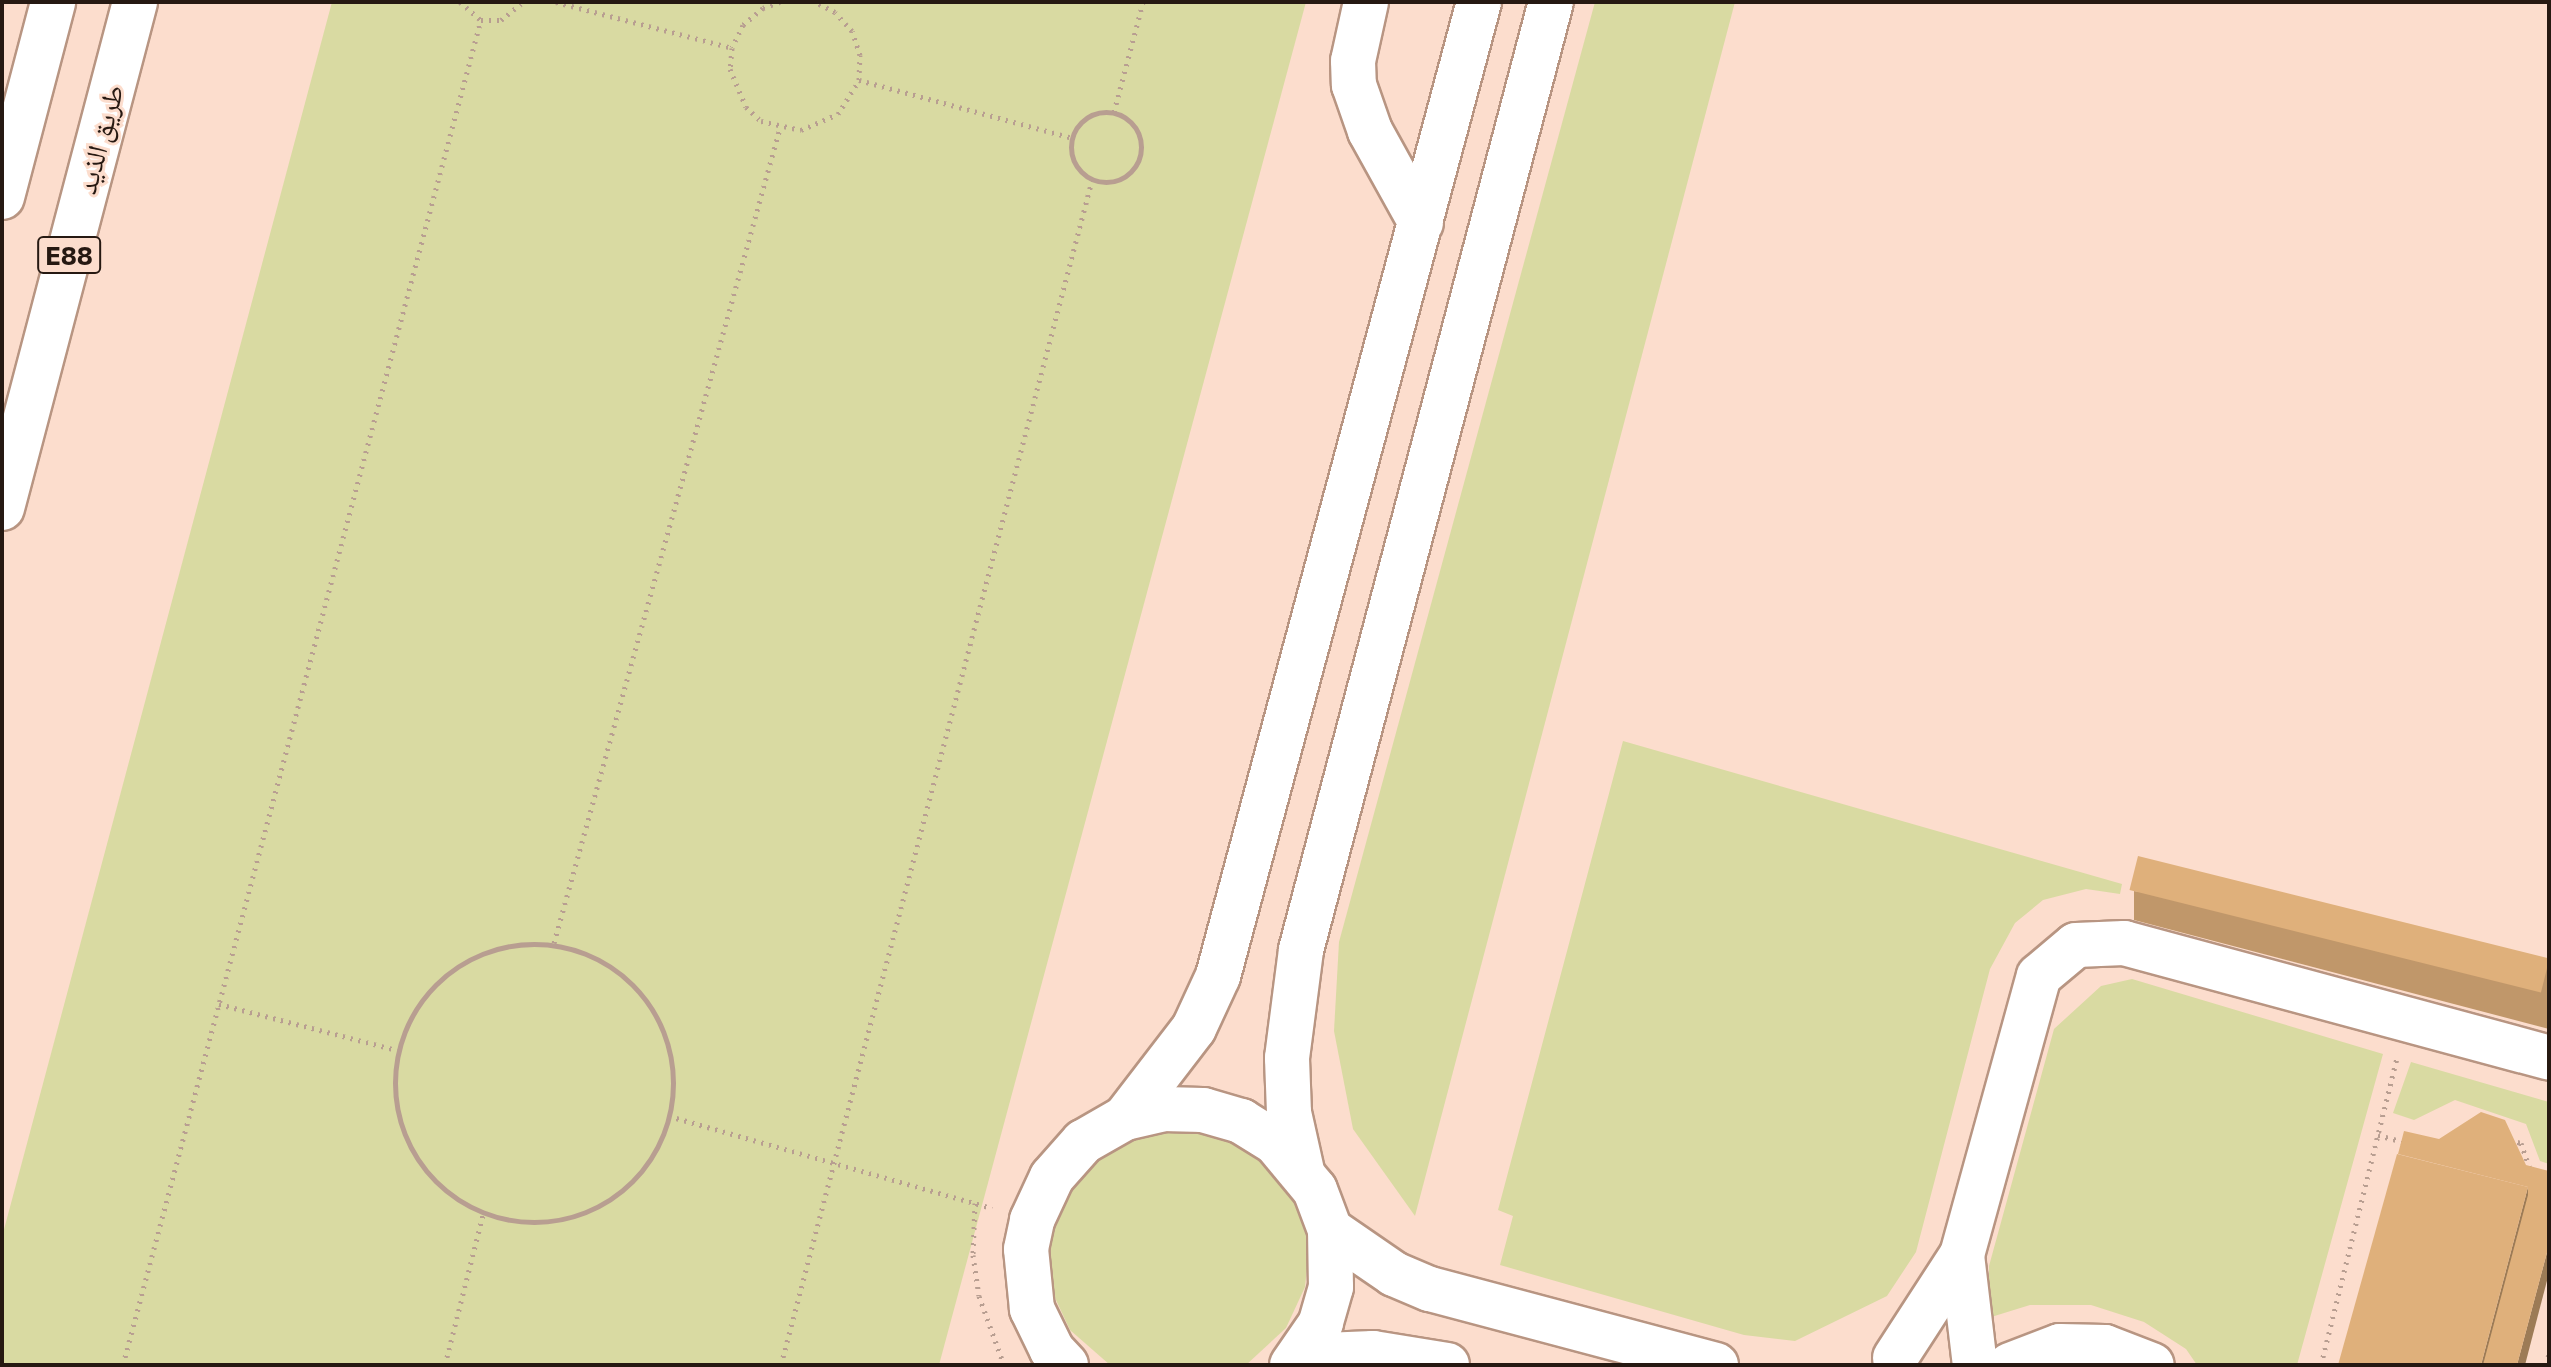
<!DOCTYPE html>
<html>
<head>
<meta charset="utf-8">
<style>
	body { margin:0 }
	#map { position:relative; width:2551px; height:1367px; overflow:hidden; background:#fcddcd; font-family:Commissioner,"Noto Naskh Arabic",sans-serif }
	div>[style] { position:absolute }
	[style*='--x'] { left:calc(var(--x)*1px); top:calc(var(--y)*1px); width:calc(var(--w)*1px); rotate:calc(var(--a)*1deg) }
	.green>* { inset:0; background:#d9daa2 }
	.path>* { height:5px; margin-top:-2.5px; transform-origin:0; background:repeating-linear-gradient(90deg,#b89e91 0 2px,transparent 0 8px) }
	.path>.ring { margin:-2.5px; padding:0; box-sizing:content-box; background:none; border:5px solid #b89e91; border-radius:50% }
	.roads { filter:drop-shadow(2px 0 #b89582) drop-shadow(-2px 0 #b89582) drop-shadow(0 2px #b89582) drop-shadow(0 -2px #b89582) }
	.minor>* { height:44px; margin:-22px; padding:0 22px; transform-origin:22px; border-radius:22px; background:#fff }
	.highway>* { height:44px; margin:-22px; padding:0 22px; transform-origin:22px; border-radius:22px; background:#fff }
	.wall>* { inset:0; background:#c0976a }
	.shaded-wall>* { inset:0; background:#9c7b56 }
	.building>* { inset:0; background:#dfb07b; transform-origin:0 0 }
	span { translate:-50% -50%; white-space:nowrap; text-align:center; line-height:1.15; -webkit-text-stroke:6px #fcddcd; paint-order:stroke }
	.shield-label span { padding:2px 6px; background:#fcddcd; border:2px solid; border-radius:6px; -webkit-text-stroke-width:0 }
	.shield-label { font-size:26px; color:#261912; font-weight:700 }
	.street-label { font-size:28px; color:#261912 }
	.frame { position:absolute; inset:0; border:4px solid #261912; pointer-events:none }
</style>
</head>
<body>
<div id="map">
	<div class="green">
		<i style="clip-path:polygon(332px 2px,1306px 2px,939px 1365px,2px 1365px,2px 1237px)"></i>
		<i style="clip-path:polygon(1595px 2px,1735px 2px,1415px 1216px,1353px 1129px,1334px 1031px,1339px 942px)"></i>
		<i style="clip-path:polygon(1623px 741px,2122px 884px,2120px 894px,2086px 889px,2043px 900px,2015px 923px,1990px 969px,1916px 1252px,1887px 1296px,1795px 1341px,1744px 1335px,1500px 1265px,1513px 1216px,1498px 1210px)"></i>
		<i style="clip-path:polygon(2132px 979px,2383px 1054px,2297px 1365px,2197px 1365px,2186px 1349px,2144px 1322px,2091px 1305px,2030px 1305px,1988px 1318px,1989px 1266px,2054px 1029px,2101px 986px)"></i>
		<i style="clip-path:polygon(2411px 1062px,2549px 1102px,2549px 1164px,2540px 1161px,2526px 1124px,2455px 1100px,2414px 1120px,2393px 1113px)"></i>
		<i style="clip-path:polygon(1137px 1126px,1224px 1128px,1289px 1182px,1303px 1213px,1309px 1250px,1305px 1287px,1286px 1328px,1246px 1365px,1110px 1365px,1070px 1330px,1049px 1285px,1047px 1229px,1066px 1181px)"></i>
	</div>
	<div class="path">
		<i style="--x:460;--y:2;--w:28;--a:41"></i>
		<i style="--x:481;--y:20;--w:20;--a:0"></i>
		<i style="--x:501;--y:20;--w:28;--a:-39"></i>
		<i style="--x:556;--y:2;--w:182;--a:14.6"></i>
		<i style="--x:780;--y:2;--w:18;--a:161"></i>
		<i style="--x:763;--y:8;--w:26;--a:140"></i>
		<i style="--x:743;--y:25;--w:25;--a:116"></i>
		<i style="--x:732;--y:48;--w:21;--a:95"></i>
		<i style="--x:730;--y:69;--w:41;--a:67.2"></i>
		<i style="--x:746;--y:107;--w:21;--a:43"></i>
		<i style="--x:761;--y:121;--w:41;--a:12.7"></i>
		<i style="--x:801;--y:130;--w:40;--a:-23.4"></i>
		<i style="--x:838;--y:114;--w:40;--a:-58"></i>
		<i style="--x:859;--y:80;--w:25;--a:-88"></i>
		<i style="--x:860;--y:55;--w:25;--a:-108"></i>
		<i style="--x:852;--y:31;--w:25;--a:-132"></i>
		<i style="--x:835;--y:12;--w:22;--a:-153"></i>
		<i style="--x:859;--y:80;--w:221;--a:15.2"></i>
		<i style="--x:1114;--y:112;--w:114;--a:-75.2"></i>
		<i class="ring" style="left:1071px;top:112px;width:65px;height:65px"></i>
		<i style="--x:554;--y:943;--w:846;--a:-74.5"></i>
		<i class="ring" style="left:395px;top:944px;width:273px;height:273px"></i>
		<i style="--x:219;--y:1004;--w:184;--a:14.5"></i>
		<i style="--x:669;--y:1116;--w:336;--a:15.9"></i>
		<i style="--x:2378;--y:1135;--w:31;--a:15"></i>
		<i style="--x:2510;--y:1140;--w:11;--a:15"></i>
		<i style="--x:2521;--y:1143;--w:31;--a:71"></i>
		<i style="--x:975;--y:1203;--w:52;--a:92.2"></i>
		<i style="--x:973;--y:1255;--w:41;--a:81.7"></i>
		<i style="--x:979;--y:1296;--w:73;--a:70.1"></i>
		<i style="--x:123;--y:1365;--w:1392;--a:-75.1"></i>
		<i style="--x:445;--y:1365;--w:155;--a:-75.8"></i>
		<i style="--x:781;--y:1365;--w:1225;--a:-75.29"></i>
		<i style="--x:2321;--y:1365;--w:315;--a:-76.1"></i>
		<i style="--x:2546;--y:1365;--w:11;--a:-75"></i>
	</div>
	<div class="roads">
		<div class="minor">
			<i style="--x:1366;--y:2;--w:60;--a:102.4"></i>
			<i style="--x:1353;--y:61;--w:24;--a:88"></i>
			<i style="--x:1354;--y:85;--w:49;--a:70.8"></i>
			<i style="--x:1370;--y:131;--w:105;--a:61"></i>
			<i style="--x:1125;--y:1118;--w:113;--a:-52.5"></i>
			<i style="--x:1194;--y:1028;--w:57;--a:-65.2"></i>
			<i style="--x:1218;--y:976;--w:1008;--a:-75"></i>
			<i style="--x:1302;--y:1171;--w:59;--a:-102.6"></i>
			<i style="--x:1289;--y:1113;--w:55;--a:-92.1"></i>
			<i style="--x:1287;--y:1058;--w:109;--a:-82.6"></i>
			<i style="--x:1301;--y:950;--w:980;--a:-75.23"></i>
			<i style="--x:1330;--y:1230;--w:78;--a:34.5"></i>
			<i style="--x:1394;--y:1274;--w:39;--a:23"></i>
			<i style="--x:1430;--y:1289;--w:296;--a:14.9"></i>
			<i style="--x:1962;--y:1255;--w:111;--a:83.3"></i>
			<i style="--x:1300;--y:1356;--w:73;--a:-2.4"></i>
			<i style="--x:1373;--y:1353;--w:75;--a:9.2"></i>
			<i style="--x:1895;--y:1358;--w:123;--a:-57"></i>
			<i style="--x:1962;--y:1255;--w:289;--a:-74.6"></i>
			<i style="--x:2039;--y:976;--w:48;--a:-40"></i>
			<i style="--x:2076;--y:945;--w:48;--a:-2.4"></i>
			<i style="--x:2124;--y:943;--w:440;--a:15.1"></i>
			<i style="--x:1066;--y:1365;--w:21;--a:-133"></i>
			<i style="--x:1052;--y:1350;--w:46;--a:-116"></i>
			<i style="--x:1032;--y:1309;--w:60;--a:-95.7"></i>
			<i style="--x:1026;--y:1249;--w:30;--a:-78"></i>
			<i style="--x:1032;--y:1220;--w:47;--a:-65.1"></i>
			<i style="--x:1052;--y:1177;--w:47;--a:-48.5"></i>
			<i style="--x:1083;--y:1142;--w:48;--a:-29.7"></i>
			<i style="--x:1125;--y:1118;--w:39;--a:-13"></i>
			<i style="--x:1163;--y:1109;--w:40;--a:1.4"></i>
			<i style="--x:1203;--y:1110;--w:40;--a:16"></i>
			<i style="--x:1241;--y:1121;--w:40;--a:32"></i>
			<i style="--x:1275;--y:1142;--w:62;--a:50.2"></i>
			<i style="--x:1315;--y:1190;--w:43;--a:69.4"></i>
			<i style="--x:1330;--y:1230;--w:57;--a:89"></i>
			<i style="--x:1331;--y:1287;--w:37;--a:106"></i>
			<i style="--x:1321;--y:1323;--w:51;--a:124.6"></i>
			<i style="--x:2010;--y:1365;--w:53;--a:-20.8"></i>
			<i style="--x:2060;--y:1346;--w:45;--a:1.3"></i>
			<i style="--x:2105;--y:1347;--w:50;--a:21"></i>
		</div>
		<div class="highway">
			<i style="--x:2;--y:197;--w:202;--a:-75.3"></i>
			<i style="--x:2;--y:508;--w:523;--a:-75.27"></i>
		</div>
	</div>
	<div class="wall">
		<i style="clip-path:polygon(2134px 891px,2549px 960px,2549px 1029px,2134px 920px)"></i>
	</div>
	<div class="shaded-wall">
		<i style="clip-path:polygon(2528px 1187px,2528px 1224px,2490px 1365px,2481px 1365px)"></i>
		<i style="clip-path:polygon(2549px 1245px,2549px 1273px,2525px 1365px,2517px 1365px)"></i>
	</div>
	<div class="building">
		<i style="left:2138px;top:856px;width:424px;height:35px;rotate:14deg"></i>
		<i style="clip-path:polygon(2481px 1112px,2505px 1120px,2526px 1165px,2549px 1171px,2549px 1245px,2517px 1365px,2483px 1365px,2528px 1195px,2528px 1187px,2398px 1154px,2404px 1131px,2439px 1139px)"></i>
		<i style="clip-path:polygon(2397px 1154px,2528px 1187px,2481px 1365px,2338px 1365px)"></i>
	</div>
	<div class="shield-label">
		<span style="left:69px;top:255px">E88</span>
	</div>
	<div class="street-label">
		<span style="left:99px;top:139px;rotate:-75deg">طريق الذيد</span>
	</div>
	<div class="frame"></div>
</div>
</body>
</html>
